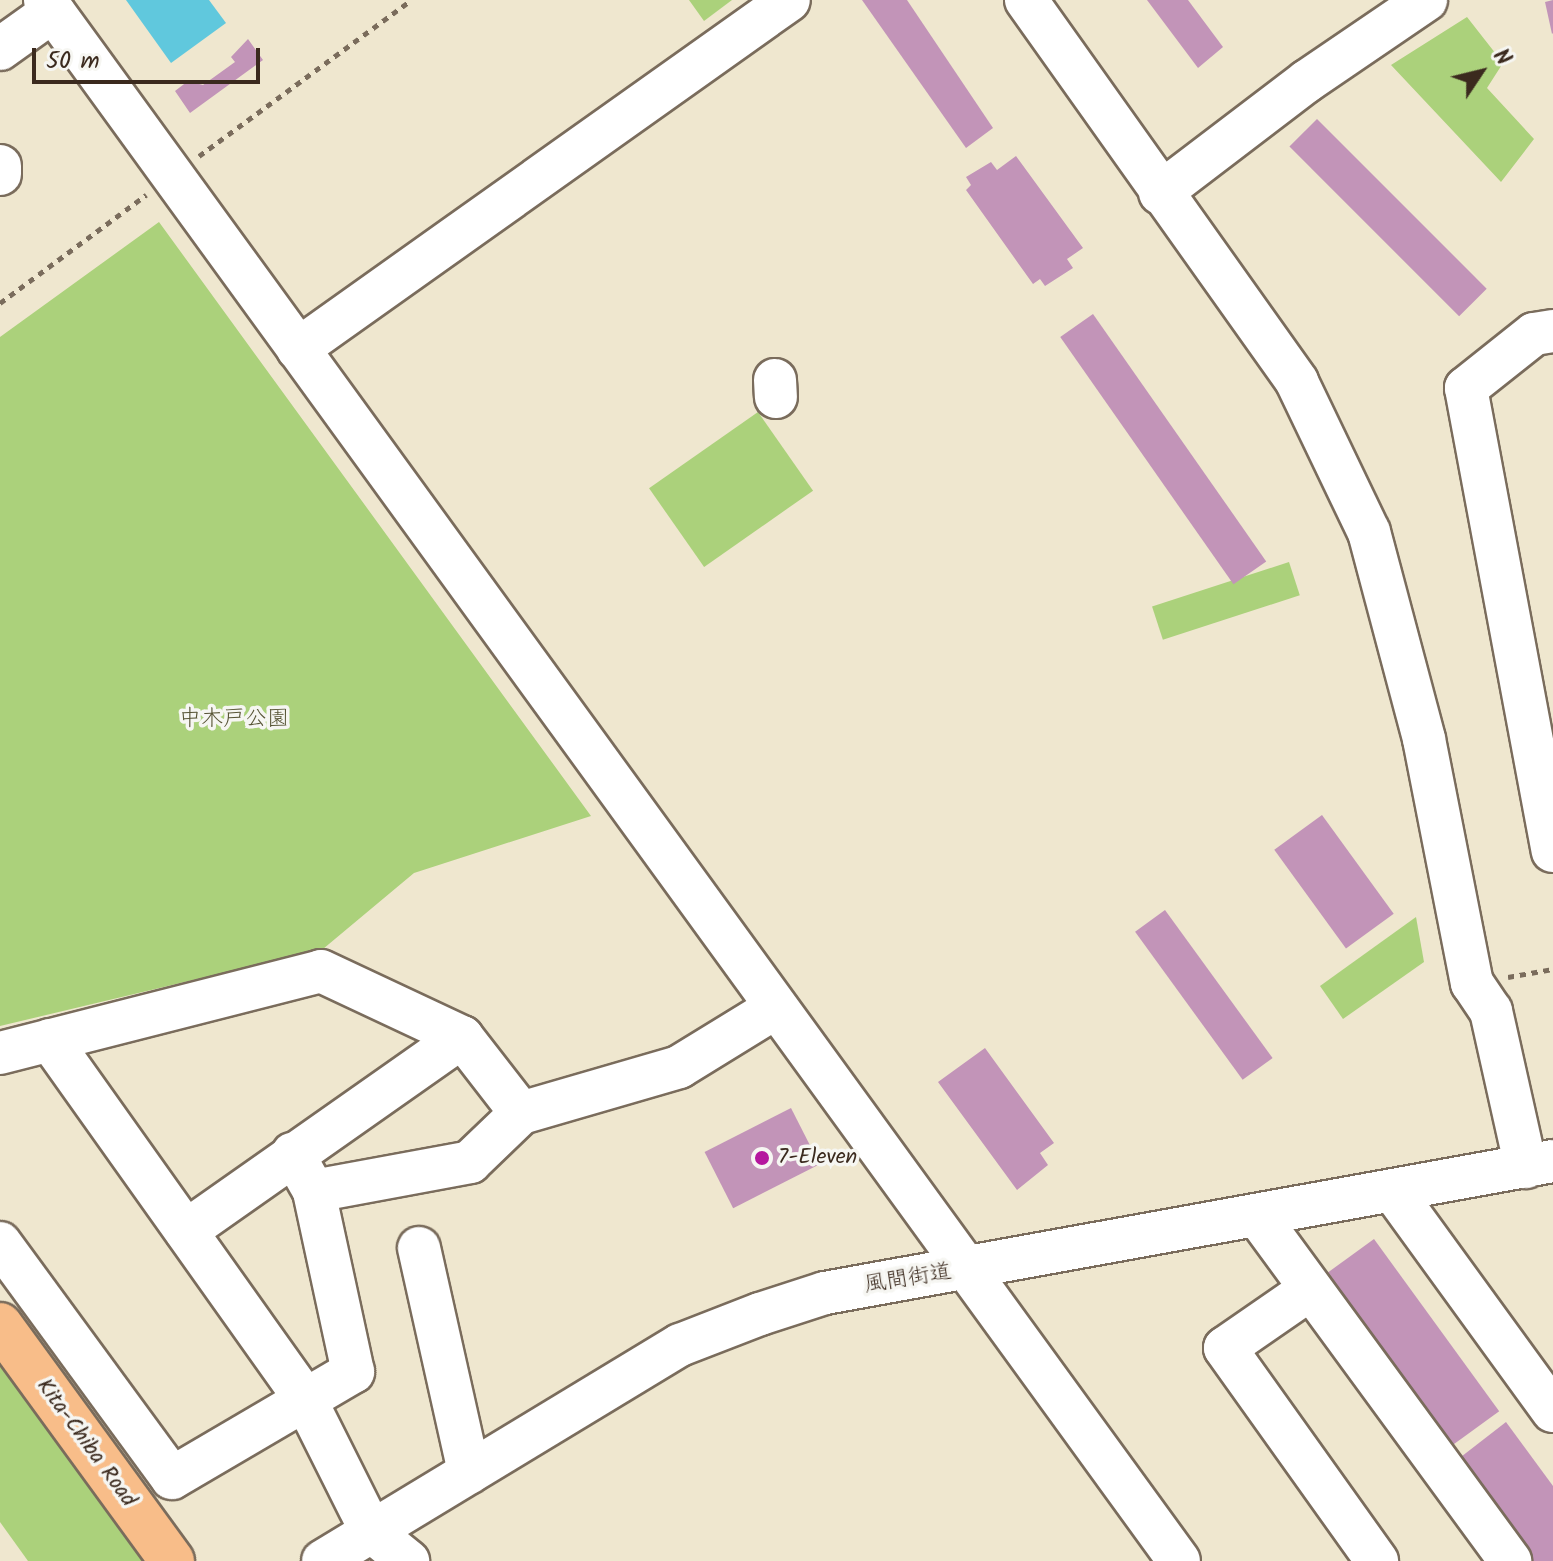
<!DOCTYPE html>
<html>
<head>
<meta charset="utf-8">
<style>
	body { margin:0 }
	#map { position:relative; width:1553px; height:1561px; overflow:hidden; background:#efe7cf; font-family:Kalam,"Klee One",sans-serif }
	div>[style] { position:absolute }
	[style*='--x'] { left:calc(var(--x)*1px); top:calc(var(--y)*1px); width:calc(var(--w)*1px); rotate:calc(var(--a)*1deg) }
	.green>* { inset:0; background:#abd17b; transform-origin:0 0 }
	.water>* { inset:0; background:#60c8dd }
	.building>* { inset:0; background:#c294b8; transform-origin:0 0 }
	.path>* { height:5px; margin-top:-2.5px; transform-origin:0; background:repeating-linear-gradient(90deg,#7a6c5c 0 6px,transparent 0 12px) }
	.roads { filter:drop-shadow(2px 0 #7a6c5c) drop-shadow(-2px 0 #7a6c5c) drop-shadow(0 2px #7a6c5c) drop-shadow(0 -2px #7a6c5c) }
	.minor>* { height:42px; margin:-21px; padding:0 21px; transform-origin:21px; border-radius:21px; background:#fff }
	.highway>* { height:44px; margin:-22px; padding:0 22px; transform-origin:22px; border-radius:22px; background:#f8bd89 }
	.dots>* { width:22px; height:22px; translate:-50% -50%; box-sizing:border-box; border:4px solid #f6f6f2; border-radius:50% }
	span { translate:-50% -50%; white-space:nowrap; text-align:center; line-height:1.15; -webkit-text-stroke:7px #f6f6f2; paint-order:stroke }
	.park-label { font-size:22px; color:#575435 }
	.poi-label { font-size:22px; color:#3b2a1e }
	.left { translate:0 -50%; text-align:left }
	.street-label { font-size:22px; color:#3b2a1e }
	.north { position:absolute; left:1441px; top:32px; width:80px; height:80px; -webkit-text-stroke:6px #f6f6f2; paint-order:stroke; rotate:55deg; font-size:22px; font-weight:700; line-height:32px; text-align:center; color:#3b2a1e }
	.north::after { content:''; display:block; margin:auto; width:28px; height:36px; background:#3b2a1e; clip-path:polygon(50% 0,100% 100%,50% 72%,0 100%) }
	.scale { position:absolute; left:32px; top:48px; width:228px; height:36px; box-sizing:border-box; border:4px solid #3b2a1e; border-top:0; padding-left:10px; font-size:24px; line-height:28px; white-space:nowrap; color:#3b2a1e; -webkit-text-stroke:6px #f6f6f2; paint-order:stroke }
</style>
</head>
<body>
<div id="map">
	<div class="green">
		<i style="clip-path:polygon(689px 0,732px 0,704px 21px)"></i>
		<i style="clip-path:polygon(1467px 17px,1503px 63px,1487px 88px,1534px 139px,1501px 182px,1391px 65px)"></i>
		<i style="clip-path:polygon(159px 222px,591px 816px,414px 873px,323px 949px,0 1026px,0 337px)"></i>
		<i style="left:758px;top:412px;width:96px;height:133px;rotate:55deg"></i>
		<i style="left:1289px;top:562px;width:35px;height:144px;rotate:72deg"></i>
		<i style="clip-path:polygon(1416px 917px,1424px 962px,1343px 1019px,1320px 986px)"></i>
		<i style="clip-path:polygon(0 1365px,144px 1561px,28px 1561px,0 1522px)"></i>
	</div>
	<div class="water">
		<i style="clip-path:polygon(126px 0,209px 0,226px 23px,171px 63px)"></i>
	</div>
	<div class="building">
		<i style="clip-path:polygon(862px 0,907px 0,993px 128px,966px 148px)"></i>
		<i style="clip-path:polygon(1147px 0,1188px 0,1223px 47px,1198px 68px)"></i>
		<i style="clip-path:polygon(1553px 0,1553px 33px,1552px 34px,1545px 2px)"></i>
		<i style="clip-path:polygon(248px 39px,263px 60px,190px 113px,175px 91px,188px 81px,203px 85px,235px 62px,231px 57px)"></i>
		<i style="left:1317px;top:119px;width:240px;height:39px;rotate:45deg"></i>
		<i style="clip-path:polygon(1016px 156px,1083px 248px,1067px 259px,1073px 268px,1045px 286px,1040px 279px,1033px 284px,966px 190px,971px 185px,966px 177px,991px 162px,997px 170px)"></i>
		<i style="left:1093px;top:314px;width:302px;height:40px;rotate:55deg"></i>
		<i style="left:1322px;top:815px;width:122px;height:59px;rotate:54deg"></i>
		<i style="left:1165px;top:910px;width:183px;height:37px;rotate:54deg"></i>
		<i style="clip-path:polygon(985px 1048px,1054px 1143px,1040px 1153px,1048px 1165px,1017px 1190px,938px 1082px)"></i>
		<i style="left:791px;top:1108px;width:63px;height:97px;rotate:63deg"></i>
		<i style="left:1374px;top:1239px;width:213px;height:63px;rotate:54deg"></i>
		<i style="clip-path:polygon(1506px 1422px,1553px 1486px,1553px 1561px,1533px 1561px,1457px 1460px)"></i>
	</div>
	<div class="path">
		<i style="--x:199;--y:156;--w:263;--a:-36.3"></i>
		<i style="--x:0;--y:303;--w:182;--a:-36.5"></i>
		<i style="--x:1508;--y:977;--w:46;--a:-10.1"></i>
	</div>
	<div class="roads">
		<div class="minor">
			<i style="--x:45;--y:0;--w:1929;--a:54"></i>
			<i style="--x:1026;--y:0;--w:468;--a:54.6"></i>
			<i style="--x:1297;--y:382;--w:166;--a:64.4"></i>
			<i style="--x:1369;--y:532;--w:214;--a:75.1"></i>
			<i style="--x:1424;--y:739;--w:249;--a:78.9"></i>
			<i style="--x:1472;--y:983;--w:34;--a:56"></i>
			<i style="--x:1491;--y:1011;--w:160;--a:77.4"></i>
			<i style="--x:0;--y:49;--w:65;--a:-35.6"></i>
			<i style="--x:0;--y:166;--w:8;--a:90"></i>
			<i style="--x:1160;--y:193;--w:185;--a:-37.3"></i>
			<i style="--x:1307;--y:81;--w:144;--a:-34.2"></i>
			<i style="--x:1553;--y:331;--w:19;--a:171"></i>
			<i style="--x:1534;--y:334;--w:87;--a:141.5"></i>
			<i style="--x:1466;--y:388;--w:471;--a:79.4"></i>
			<i style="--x:298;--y:349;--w:602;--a:-35.4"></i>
			<i style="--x:775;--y:380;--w:17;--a:87"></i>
			<i style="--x:50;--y:1040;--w:440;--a:54.6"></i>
			<i style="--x:305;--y:1399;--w:148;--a:63.4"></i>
			<i style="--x:371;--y:1531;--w:48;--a:39"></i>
			<i style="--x:0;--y:1053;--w:331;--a:-14.3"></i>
			<i style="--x:321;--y:971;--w:156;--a:25.1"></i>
			<i style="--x:462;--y:1037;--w:96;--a:52.2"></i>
			<i style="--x:521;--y:1113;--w:165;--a:-16.2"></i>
			<i style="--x:679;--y:1067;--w:113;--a:-31.6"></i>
			<i style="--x:314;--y:1191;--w:159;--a:-10.5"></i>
			<i style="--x:470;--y:1162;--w:71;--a:-43.9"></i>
			<i style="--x:1393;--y:1191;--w:272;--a:54"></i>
			<i style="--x:1257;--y:1215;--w:429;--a:53.8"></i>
			<i style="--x:186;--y:1231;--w:337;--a:-35.1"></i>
			<i style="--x:0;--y:1243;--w:291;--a:53.8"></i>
			<i style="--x:172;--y:1478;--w:210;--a:-30.4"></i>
			<i style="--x:353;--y:1372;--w:185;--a:-102.2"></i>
			<i style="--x:314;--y:1191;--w:43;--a:-119.6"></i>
			<i style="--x:419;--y:1248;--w:230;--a:77.4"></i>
			<i style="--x:1309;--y:1290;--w:102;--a:145.4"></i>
			<i style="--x:1225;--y:1348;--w:262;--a:54.5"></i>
			<i style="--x:323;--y:1561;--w:417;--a:-31.2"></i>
			<i style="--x:680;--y:1345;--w:86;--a:-21.2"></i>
			<i style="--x:760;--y:1314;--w:68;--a:-17.9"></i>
			<i style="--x:825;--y:1293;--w:740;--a:-10.28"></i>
		</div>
		<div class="highway">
			<i style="--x:0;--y:1325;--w:292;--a:53.9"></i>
		</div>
	</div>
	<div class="dots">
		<i style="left:762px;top:1158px;background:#b5179e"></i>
	</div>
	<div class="park-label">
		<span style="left:234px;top:720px">中木戸公園</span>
	</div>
	<div class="poi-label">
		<span class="left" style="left:778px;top:1158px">7-Eleven</span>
	</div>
	<div class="street-label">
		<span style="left:908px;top:1279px;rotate:-9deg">風間街道</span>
		<span style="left:86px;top:1443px;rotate:54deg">Kita-Chiba Road</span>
	</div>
	<div class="north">N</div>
	<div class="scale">50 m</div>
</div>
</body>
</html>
